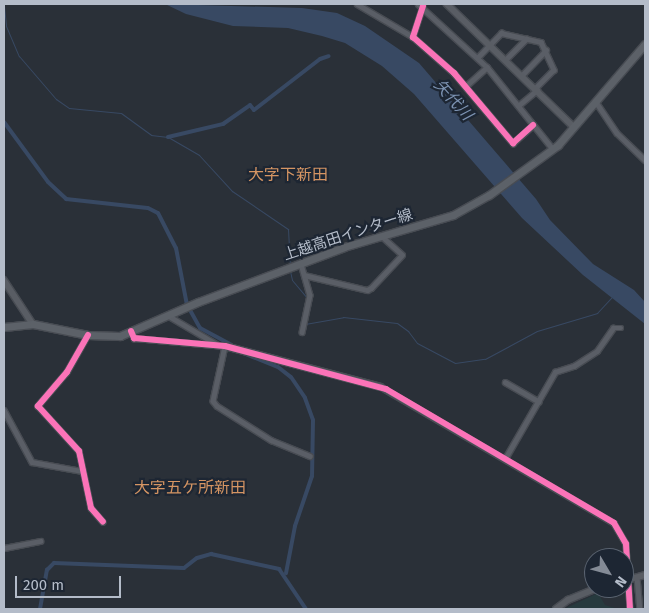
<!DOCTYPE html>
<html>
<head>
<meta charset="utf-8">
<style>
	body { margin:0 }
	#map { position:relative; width:649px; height:613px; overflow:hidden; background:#2a3038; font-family:"Fira Sans","Noto Sans JP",sans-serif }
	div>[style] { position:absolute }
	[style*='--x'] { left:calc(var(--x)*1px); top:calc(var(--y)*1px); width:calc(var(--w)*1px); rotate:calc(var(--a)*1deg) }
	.green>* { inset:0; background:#273a3e }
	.water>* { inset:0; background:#384963 }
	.stream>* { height:1px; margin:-0.5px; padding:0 0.5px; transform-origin:0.5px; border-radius:0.5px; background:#384963 }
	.canal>* { height:4px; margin:-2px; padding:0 2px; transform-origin:2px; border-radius:2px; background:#384963 }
	.roads { filter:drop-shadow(1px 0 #484c53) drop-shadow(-1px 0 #484c53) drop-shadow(0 1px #484c53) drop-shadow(0 -1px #484c53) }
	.street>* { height:4.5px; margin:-2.25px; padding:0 2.25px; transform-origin:2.25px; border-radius:2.25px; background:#5a5e66 }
	.secondary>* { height:5.5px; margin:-2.75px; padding:0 2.75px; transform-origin:2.75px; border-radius:2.75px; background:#595d64 }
	.primary>* { height:7px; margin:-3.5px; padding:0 3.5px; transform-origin:3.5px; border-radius:3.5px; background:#5c6168 }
	.cycleway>* { height:6px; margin:-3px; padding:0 3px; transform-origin:3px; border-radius:3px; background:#fb73b8 }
	span { translate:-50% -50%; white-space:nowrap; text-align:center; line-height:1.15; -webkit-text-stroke:4.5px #1d2633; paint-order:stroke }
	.street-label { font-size:15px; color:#b4bcc9 }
	.water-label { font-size:16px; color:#7c92b1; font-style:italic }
	.neighbourhood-label { font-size:16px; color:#d59563 }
	.frame { position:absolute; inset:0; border:5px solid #b4bcc9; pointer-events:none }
	.north { position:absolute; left:584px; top:548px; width:50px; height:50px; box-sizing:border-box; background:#1d2633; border:1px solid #59626f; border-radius:50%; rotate:127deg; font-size:14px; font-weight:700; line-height:20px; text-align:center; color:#b4bcc9 }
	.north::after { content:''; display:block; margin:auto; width:18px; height:22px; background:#848b96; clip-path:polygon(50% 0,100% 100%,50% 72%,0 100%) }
	.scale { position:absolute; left:15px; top:576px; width:106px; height:22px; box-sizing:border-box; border:2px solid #b4bcc9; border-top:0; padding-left:6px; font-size:15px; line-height:18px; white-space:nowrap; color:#b4bcc9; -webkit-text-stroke:4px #1d2633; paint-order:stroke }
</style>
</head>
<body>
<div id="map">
	<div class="green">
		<i style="clip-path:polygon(598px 593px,605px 605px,618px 609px,564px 609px)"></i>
	</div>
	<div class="water">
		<i style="clip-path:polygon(165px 4px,302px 8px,337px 13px,365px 26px,419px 63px,536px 199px,550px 220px,593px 264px,634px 290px,645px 302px,645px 324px,583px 275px,522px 218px,414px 94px,382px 66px,345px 43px,322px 36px,288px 28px,233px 26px,186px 14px)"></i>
	</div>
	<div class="stream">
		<i style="--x:4;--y:6;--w:20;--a:84"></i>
		<i style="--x:6;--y:26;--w:33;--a:67"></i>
		<i style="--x:19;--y:56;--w:57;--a:49.3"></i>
		<i style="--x:56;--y:99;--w:16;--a:35"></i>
		<i style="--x:69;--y:108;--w:52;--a:5.5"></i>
		<i style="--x:121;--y:113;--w:37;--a:36"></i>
		<i style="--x:151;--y:135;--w:17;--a:7"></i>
		<i style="--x:168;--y:137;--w:36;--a:30"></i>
		<i style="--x:199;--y:155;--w:49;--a:47.5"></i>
		<i style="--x:232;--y:191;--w:68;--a:34.2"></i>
		<i style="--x:288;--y:229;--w:36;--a:87"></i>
		<i style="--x:290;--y:271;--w:9;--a:77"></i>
		<i style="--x:292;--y:280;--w:25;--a:50"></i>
		<i style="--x:305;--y:324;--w:39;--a:-10"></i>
		<i style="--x:343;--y:317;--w:54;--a:6.3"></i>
		<i style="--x:397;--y:323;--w:14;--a:36"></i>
		<i style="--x:408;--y:331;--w:15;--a:53"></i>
		<i style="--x:417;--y:343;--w:43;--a:27.8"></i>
		<i style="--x:455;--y:363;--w:30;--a:-8"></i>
		<i style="--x:485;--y:359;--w:59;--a:-28.3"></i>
		<i style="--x:537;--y:331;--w:63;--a:-16.7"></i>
		<i style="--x:597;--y:313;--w:23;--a:-47"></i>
	</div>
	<div class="canal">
		<i style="--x:4;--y:122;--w:74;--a:53.7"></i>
		<i style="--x:48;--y:182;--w:25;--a:43"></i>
		<i style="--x:66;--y:199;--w:82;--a:6.3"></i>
		<i style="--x:148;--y:208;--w:11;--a:27"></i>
		<i style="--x:158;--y:213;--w:39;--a:63"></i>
		<i style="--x:176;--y:248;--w:58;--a:79.1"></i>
		<i style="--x:168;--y:137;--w:57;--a:-13.3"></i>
		<i style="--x:223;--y:124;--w:33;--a:-35"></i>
		<i style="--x:250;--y:105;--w:6;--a:51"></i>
		<i style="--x:254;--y:110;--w:83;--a:-37.7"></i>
		<i style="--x:320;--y:59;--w:9;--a:-18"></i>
		<i style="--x:190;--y:310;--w:21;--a:61"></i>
		<i style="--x:200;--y:328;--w:36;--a:28"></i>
		<i style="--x:243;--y:353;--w:38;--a:22"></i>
		<i style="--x:278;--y:367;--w:16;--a:38"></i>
		<i style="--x:291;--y:377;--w:25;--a:56"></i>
		<i style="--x:305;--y:398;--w:23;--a:70"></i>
		<i style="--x:313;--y:420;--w:56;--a:91"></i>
		<i style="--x:312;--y:476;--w:53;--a:108.8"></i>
		<i style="--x:295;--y:526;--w:48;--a:100.8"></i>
		<i style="--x:40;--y:609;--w:40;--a:-80"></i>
		<i style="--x:47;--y:570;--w:10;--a:-45"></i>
		<i style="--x:54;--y:563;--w:130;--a:2.2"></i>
		<i style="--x:184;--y:568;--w:16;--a:-38"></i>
		<i style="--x:197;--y:558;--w:15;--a:-16"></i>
		<i style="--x:211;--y:554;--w:70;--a:12.4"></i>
		<i style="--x:279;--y:569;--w:48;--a:56"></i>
	</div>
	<div class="roads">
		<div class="street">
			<i style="--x:357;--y:4;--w:65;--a:30.5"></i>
			<i style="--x:418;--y:4;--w:93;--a:42.4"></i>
			<i style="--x:487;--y:67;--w:105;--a:51.2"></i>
			<i style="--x:423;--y:6;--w:33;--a:108"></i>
			<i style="--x:413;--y:37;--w:55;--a:41.3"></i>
			<i style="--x:454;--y:73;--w:92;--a:49.9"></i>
			<i style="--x:513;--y:143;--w:27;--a:-42"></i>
			<i style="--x:477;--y:58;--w:35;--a:-46"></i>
			<i style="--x:501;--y:33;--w:41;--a:12.7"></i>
			<i style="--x:541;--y:42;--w:31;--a:65"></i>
			<i style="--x:554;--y:70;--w:27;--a:135"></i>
			<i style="--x:505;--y:60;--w:30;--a:-45"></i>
			<i style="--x:521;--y:76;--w:36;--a:-46"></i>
			<i style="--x:466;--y:86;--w:28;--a:-42"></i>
			<i style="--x:596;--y:102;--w:37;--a:56"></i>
			<i style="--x:617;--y:133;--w:39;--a:44"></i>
			<i style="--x:518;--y:106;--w:25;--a:-40"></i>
			<i style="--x:301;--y:264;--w:32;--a:74"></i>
			<i style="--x:310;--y:295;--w:38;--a:102"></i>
			<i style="--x:304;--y:275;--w:65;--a:13.4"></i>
			<i style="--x:367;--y:290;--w:4;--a:-27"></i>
			<i style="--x:371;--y:288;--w:45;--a:-46.8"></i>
			<i style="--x:402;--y:255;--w:28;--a:-138"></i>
			<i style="--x:167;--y:315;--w:59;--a:30.5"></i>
			<i style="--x:131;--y:331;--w:8;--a:67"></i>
			<i style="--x:134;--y:338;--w:91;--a:5"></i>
			<i style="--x:225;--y:346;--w:56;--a:102.3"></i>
			<i style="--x:213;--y:401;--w:6;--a:51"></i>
			<i style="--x:217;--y:406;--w:64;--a:32.2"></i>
			<i style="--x:271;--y:440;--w:42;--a:22.3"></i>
			<i style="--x:88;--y:335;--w:43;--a:119.6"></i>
			<i style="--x:67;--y:372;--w:45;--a:130.5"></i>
			<i style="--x:38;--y:406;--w:61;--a:47.7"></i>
			<i style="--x:79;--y:451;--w:58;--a:78.1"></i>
			<i style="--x:91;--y:508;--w:18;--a:49"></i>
			<i style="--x:505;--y:382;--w:39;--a:30"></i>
			<i style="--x:381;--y:387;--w:270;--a:30.3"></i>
			<i style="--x:614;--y:523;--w:24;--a:60"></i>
			<i style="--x:626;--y:544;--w:65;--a:86.5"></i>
			<i style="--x:4;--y:410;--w:59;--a:61.7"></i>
			<i style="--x:32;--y:462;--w:51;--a:10.2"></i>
			<i style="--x:506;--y:457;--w:98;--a:-60"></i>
			<i style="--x:555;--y:372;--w:20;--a:-18"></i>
			<i style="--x:574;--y:366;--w:27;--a:-33"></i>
			<i style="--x:597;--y:351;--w:28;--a:-55"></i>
			<i style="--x:613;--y:328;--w:8;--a:0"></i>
			<i style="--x:4;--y:548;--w:37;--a:-11"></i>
			<i style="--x:637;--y:577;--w:32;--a:85"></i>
		</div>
		<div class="secondary">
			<i style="--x:447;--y:4;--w:177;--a:44.1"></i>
			<i style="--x:4;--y:280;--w:53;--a:56.6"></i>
			<i style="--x:225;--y:346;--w:161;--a:14.7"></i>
			<i style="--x:624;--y:581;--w:22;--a:-16"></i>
			<i style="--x:556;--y:609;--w:15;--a:-37"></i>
			<i style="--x:568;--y:600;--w:32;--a:-22"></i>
		</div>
		<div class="primary">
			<i style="--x:4;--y:327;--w:29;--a:-6"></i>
			<i style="--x:33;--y:324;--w:56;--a:11.3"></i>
			<i style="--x:88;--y:335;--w:32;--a:2"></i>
			<i style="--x:120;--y:336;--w:85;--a:-23.6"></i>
			<i style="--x:198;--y:302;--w:156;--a:-20.6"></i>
			<i style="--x:344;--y:247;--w:114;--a:-16.4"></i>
			<i style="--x:453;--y:215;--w:41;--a:-29.1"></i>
			<i style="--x:489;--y:195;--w:85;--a:-35.9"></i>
			<i style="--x:558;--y:145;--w:133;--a:-49.3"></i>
		</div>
	</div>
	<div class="cycleway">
		<i style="--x:423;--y:6;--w:33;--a:108"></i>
		<i style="--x:413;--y:37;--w:55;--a:41.3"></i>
		<i style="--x:454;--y:73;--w:92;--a:49.9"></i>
		<i style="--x:513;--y:143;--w:27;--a:-42"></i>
		<i style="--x:131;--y:331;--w:8;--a:67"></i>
		<i style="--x:134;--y:338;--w:91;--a:5"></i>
		<i style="--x:225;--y:346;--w:167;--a:15"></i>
		<i style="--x:386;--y:389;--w:264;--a:30.4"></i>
		<i style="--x:614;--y:523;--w:24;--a:60"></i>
		<i style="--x:626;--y:544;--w:65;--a:86.5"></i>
		<i style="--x:88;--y:335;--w:43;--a:119.6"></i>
		<i style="--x:67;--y:372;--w:45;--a:130.5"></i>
		<i style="--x:38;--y:406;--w:61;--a:47.7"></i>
		<i style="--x:79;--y:451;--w:58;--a:78.1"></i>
		<i style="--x:91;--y:508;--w:18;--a:49"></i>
	</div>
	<div class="street-label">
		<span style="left:348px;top:235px;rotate:-18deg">上越高田インター線</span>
	</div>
	<div class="water-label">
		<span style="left:453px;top:100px;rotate:48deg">矢代川</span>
	</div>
	<div class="neighbourhood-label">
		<span style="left:288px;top:175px">大字下新田</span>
		<span style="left:190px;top:488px">大字五ケ所新田</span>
	</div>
	<div class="frame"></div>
	<div class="north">N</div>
	<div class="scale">200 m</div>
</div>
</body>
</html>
